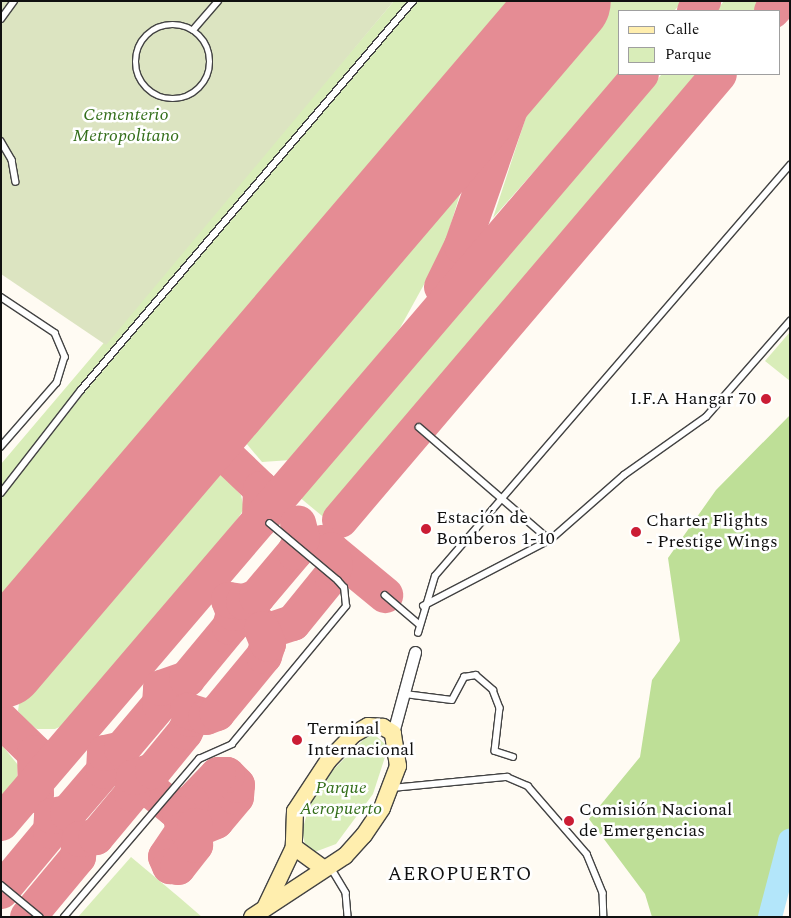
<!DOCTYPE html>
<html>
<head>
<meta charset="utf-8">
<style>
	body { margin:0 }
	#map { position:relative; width:791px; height:918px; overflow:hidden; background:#fffbf3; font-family:Spectral,serif }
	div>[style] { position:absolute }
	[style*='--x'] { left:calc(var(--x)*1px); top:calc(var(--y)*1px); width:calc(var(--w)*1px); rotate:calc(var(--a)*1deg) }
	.green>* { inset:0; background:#d9edb9 }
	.forest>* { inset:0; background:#bedf97 }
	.cemetery>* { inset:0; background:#dce4c1 }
	.river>* { height:24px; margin:-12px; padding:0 12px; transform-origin:12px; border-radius:12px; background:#b3e6fa }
	.taxiway>* { height:36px; margin:-18px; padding:0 18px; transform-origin:18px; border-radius:18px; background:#e58c94 }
	.runway>* { height:90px; margin:-45px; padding:0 45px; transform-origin:45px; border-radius:45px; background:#e58c94 }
	.roads { filter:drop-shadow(1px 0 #434343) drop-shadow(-1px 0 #434343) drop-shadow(0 1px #434343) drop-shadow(0 -1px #434343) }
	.lane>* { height:5.5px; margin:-2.75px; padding:0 2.75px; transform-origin:2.75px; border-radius:2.75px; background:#fff }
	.lane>.ring { margin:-2.75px; padding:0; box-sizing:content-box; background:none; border:5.5px solid #fff; border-radius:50% }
	.street>* { height:11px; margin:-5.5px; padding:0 5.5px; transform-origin:5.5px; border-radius:5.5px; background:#fff }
	.secondary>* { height:16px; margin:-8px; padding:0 8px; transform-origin:8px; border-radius:8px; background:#ffeeae }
	.dots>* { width:14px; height:14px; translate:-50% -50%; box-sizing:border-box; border:2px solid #fff; border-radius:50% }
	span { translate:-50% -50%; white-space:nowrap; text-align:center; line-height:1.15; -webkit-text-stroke:5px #fff; paint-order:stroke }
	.park-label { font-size:18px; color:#336e1a; font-style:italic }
	.poi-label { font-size:18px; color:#101010 }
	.right { translate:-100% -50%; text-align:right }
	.left { translate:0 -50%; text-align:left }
	.neighbourhood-label { font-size:19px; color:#101010; letter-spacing:1px }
	.frame { position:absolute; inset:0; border:2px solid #101010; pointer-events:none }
	.legend { position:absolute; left:618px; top:10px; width:162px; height:65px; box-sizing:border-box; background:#fff; border:1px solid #9f9f9f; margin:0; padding:6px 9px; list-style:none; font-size:15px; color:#101010 }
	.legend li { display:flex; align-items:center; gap:10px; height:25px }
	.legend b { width:25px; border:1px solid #9f9f9f }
</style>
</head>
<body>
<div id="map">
	<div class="green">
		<i style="clip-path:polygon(394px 1px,409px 1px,79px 388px,1px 488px,1px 464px)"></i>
		<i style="clip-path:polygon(418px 1px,531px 1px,1px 619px,1px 499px,84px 393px)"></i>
		<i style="clip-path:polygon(605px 1px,683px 1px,674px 11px,620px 11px,620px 74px,493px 218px,526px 117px,560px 59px)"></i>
		<i style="clip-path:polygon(724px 1px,767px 1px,758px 11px,716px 11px)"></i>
		<i style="clip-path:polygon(662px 74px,705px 74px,327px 520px,298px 496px)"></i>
		<i style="clip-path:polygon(469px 164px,443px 250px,400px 328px,291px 460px,262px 462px,246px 443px,245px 433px,256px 412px)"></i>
		<i style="clip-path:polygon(790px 332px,790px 381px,765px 361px)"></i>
		<i style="clip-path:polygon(210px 474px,223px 475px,241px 495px,244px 509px,236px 521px,66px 724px,55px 729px,37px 729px,27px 722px,18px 711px,22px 682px,195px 481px)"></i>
		<i style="clip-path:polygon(375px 735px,386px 745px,385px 757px,373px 794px,336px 844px,312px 853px,306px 849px,302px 831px,310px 804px,333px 770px,366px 737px)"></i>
		<i style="clip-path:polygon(1px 744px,18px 765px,17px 778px,8px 789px,12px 792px,1px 804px)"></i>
		<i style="clip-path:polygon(131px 857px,180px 898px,202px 917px,78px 917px)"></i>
	</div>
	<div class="forest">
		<i style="clip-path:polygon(790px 415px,790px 875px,778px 917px,652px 917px,645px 894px,589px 819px,640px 757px,652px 680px,680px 641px,668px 558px,716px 490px)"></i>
	</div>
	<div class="cemetery">
		<i style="clip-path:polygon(1px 1px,394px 1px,106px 345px,1px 274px)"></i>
	</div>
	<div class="river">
		<i style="--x:770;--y:917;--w:79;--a:-75.3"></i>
	</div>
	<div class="taxiway">
		<i style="--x:695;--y:11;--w:13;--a:-51"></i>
		<i style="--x:772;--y:11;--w:13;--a:-48"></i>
		<i style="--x:453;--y:133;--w:22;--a:0"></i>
		<i style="--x:475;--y:133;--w:27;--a:57"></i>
		<i style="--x:442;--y:287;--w:46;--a:-64"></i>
		<i style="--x:462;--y:246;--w:160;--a:-70.7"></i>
		<i style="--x:515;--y:95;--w:108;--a:-60.6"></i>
		<i style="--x:215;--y:412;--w:36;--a:85"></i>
		<i style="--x:218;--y:448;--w:59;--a:43.6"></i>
		<i style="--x:261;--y:489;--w:31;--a:92"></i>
		<i style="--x:181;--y:453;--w:20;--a:-20"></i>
		<i style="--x:200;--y:446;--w:18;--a:6"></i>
		<i style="--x:340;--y:520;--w:585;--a:-49.64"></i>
		<i style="--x:322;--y:543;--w:82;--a:39.5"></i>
		<i style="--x:246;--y:615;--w:27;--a:36"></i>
		<i style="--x:268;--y:631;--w:26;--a:-18"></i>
		<i style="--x:293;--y:623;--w:62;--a:-50.9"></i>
		<i style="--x:332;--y:575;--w:9;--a:-72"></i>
		<i style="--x:335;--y:566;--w:16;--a:-104"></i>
		<i style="--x:1;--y:720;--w:47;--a:44.1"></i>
		<i style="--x:35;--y:753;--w:42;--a:88.6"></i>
		<i style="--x:120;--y:765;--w:97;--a:39.1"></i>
		<i style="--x:195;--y:826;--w:7;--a:8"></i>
		<i style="--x:202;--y:827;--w:15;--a:-23"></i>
		<i style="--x:216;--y:821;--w:31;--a:-50"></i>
		<i style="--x:236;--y:797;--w:12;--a:-85"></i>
		<i style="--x:237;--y:785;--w:14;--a:-135"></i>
		<i style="--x:227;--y:775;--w:9;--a:180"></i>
		<i style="--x:218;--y:775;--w:39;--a:134"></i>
		<i style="--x:191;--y:803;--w:18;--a:161"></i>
		<i style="--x:180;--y:814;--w:16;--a:76"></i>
		<i style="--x:184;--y:830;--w:32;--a:124"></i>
		<i style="--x:166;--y:857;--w:10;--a:66"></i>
		<i style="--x:170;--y:866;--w:8;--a:7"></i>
		<i style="--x:178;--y:867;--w:28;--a:-52"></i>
		<i style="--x:195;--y:845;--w:19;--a:-90"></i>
		<i style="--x:1;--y:823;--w:985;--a:-49.49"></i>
		<i style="--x:1;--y:891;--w:78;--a:-50.2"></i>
		<i style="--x:51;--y:831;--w:15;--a:-86"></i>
		<i style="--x:52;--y:816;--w:16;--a:-11"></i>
		<i style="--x:68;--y:813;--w:55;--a:-49.4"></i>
		<i style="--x:104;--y:771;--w:18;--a:-87"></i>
		<i style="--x:105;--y:753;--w:17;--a:-13"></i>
		<i style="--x:122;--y:749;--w:59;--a:-49.8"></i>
		<i style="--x:160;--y:704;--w:16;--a:-86"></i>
		<i style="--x:161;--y:688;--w:28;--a:-19"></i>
		<i style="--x:187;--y:679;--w:67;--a:-50.4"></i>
		<i style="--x:230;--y:627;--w:15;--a:-74"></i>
		<i style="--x:234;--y:613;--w:14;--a:-111"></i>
		<i style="--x:229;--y:600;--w:15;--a:8"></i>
		<i style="--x:244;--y:602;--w:14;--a:-21"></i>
		<i style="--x:257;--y:597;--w:59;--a:-49.8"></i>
		<i style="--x:295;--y:552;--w:15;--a:-62"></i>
		<i style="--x:302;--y:539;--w:16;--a:-104"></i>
		<i style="--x:28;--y:917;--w:78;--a:-50.2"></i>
		<i style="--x:78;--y:857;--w:18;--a:-84"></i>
		<i style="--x:80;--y:839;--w:16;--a:-7"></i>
		<i style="--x:96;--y:837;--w:56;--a:-50.1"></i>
		<i style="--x:132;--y:794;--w:17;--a:-83"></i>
		<i style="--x:134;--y:777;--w:20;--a:-18"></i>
		<i style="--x:153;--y:771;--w:50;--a:-50.6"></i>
		<i style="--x:185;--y:732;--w:14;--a:-65"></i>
		<i style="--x:191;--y:719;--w:9;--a:-111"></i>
		<i style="--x:188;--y:711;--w:19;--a:18"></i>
		<i style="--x:206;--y:717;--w:12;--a:-20"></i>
		<i style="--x:217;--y:713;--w:74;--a:-50.5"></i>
		<i style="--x:264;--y:656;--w:13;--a:-72"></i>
		<i style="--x:268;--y:644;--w:16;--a:-112"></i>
	</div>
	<div class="runway">
		<i style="--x:1;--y:663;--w:870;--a:-49.52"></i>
	</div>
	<div class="roads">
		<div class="lane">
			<i style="--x:1;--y:19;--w:22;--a:-54"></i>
			<i class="ring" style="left:136px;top:25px;width:68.5px;height:68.5px"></i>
			<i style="--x:193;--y:30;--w:38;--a:-49"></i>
			<i style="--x:1;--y:141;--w:22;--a:60"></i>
			<i style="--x:12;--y:160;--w:22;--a:80"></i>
			<i style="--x:1;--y:297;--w:65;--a:33.7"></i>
			<i style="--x:55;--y:333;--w:26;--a:67"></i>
			<i style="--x:65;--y:357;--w:27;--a:107"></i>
			<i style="--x:57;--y:383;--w:85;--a:131.2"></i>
			<i style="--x:419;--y:427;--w:173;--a:40.8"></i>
			<i style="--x:1;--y:493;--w:130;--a:-52.2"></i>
			<i style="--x:81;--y:390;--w:511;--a:-49.52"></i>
			<i style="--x:385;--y:595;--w:45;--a:40.5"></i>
			<i style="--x:423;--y:606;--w:143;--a:-27.5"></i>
			<i style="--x:550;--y:540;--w:98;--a:-41.3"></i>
			<i style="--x:624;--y:475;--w:100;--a:-35.3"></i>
			<i style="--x:706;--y:417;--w:128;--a:-48.8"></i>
			<i style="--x:418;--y:633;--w:59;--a:-73.4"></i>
			<i style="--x:435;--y:576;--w:543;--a:-49.18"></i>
			<i style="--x:405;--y:694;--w:47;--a:7.3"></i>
			<i style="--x:452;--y:700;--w:26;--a:-62"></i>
			<i style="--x:464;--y:677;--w:12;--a:-9"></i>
			<i style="--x:476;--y:675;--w:23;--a:41"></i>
			<i style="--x:493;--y:690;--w:19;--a:69"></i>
			<i style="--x:500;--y:708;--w:43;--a:96.6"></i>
			<i style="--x:495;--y:751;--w:19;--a:18"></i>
			<i style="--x:392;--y:788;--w:116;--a:-5.5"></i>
			<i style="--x:507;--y:777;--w:23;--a:23"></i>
			<i style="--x:528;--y:786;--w:90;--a:49.1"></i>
			<i style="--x:587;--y:854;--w:42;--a:67.7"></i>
			<i style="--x:603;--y:893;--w:24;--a:88"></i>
			<i style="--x:330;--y:866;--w:31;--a:59"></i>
			<i style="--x:346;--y:893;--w:24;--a:85"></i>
			<i style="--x:1;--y:885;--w:50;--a:39.4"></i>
			<i style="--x:64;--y:917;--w:208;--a:-49.5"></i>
			<i style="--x:199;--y:759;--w:36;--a:-24"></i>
			<i style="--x:232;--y:744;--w:179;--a:-50.4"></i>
			<i style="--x:346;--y:606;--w:18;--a:-96"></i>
			<i style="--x:344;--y:588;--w:9;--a:-131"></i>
			<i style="--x:338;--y:581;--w:89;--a:-140"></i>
		</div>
		<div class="street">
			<i style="--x:393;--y:733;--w:84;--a:-74.8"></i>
		</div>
		<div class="secondary">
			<i style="--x:265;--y:908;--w:68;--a:-64.6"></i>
			<i style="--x:252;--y:917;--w:111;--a:-33.3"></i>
			<i style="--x:345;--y:856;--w:28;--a:-48"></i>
			<i style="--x:364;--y:835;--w:32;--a:-56"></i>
			<i style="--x:382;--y:808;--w:45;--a:-69.1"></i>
			<i style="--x:398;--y:766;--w:33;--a:-99"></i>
			<i style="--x:393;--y:733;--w:12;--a:-149"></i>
			<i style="--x:383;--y:727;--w:15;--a:-176"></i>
			<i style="--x:368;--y:726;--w:16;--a:150"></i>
			<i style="--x:354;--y:734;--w:37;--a:134"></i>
			<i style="--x:328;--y:761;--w:60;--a:123.4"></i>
			<i style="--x:295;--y:811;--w:36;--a:92"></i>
			<i style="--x:294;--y:847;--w:34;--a:36"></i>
		</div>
	</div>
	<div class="dots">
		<i style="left:766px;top:399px;background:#cb1d35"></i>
		<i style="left:426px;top:529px;background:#cb1d35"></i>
		<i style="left:636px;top:532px;background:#cb1d35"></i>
		<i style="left:297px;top:740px;background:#cb1d35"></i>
		<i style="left:569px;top:821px;background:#cb1d35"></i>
	</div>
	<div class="park-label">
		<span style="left:126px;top:126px">Cementerio<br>Metropolitano</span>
		<span style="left:341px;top:799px">Parque<br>Aeropuerto</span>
	</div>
	<div class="poi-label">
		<span class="right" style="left:756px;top:399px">I.F.A Hangar 70</span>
		<span class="left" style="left:436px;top:529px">Estación de<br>Bomberos 1-10</span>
		<span class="left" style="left:646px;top:532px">Charter Flights<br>- Prestige Wings</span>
		<span class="left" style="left:307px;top:740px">Terminal<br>Internacional</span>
		<span class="left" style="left:579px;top:821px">Comisión Nacional<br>de Emergencias</span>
	</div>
	<div class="neighbourhood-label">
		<span style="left:460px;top:875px">AEROPUERTO</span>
	</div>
	<div class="frame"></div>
	<ul class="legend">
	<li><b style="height:6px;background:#ffeeae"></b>Calle</li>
	<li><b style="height:14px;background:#d9edb9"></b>Parque</li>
	</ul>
</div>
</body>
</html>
